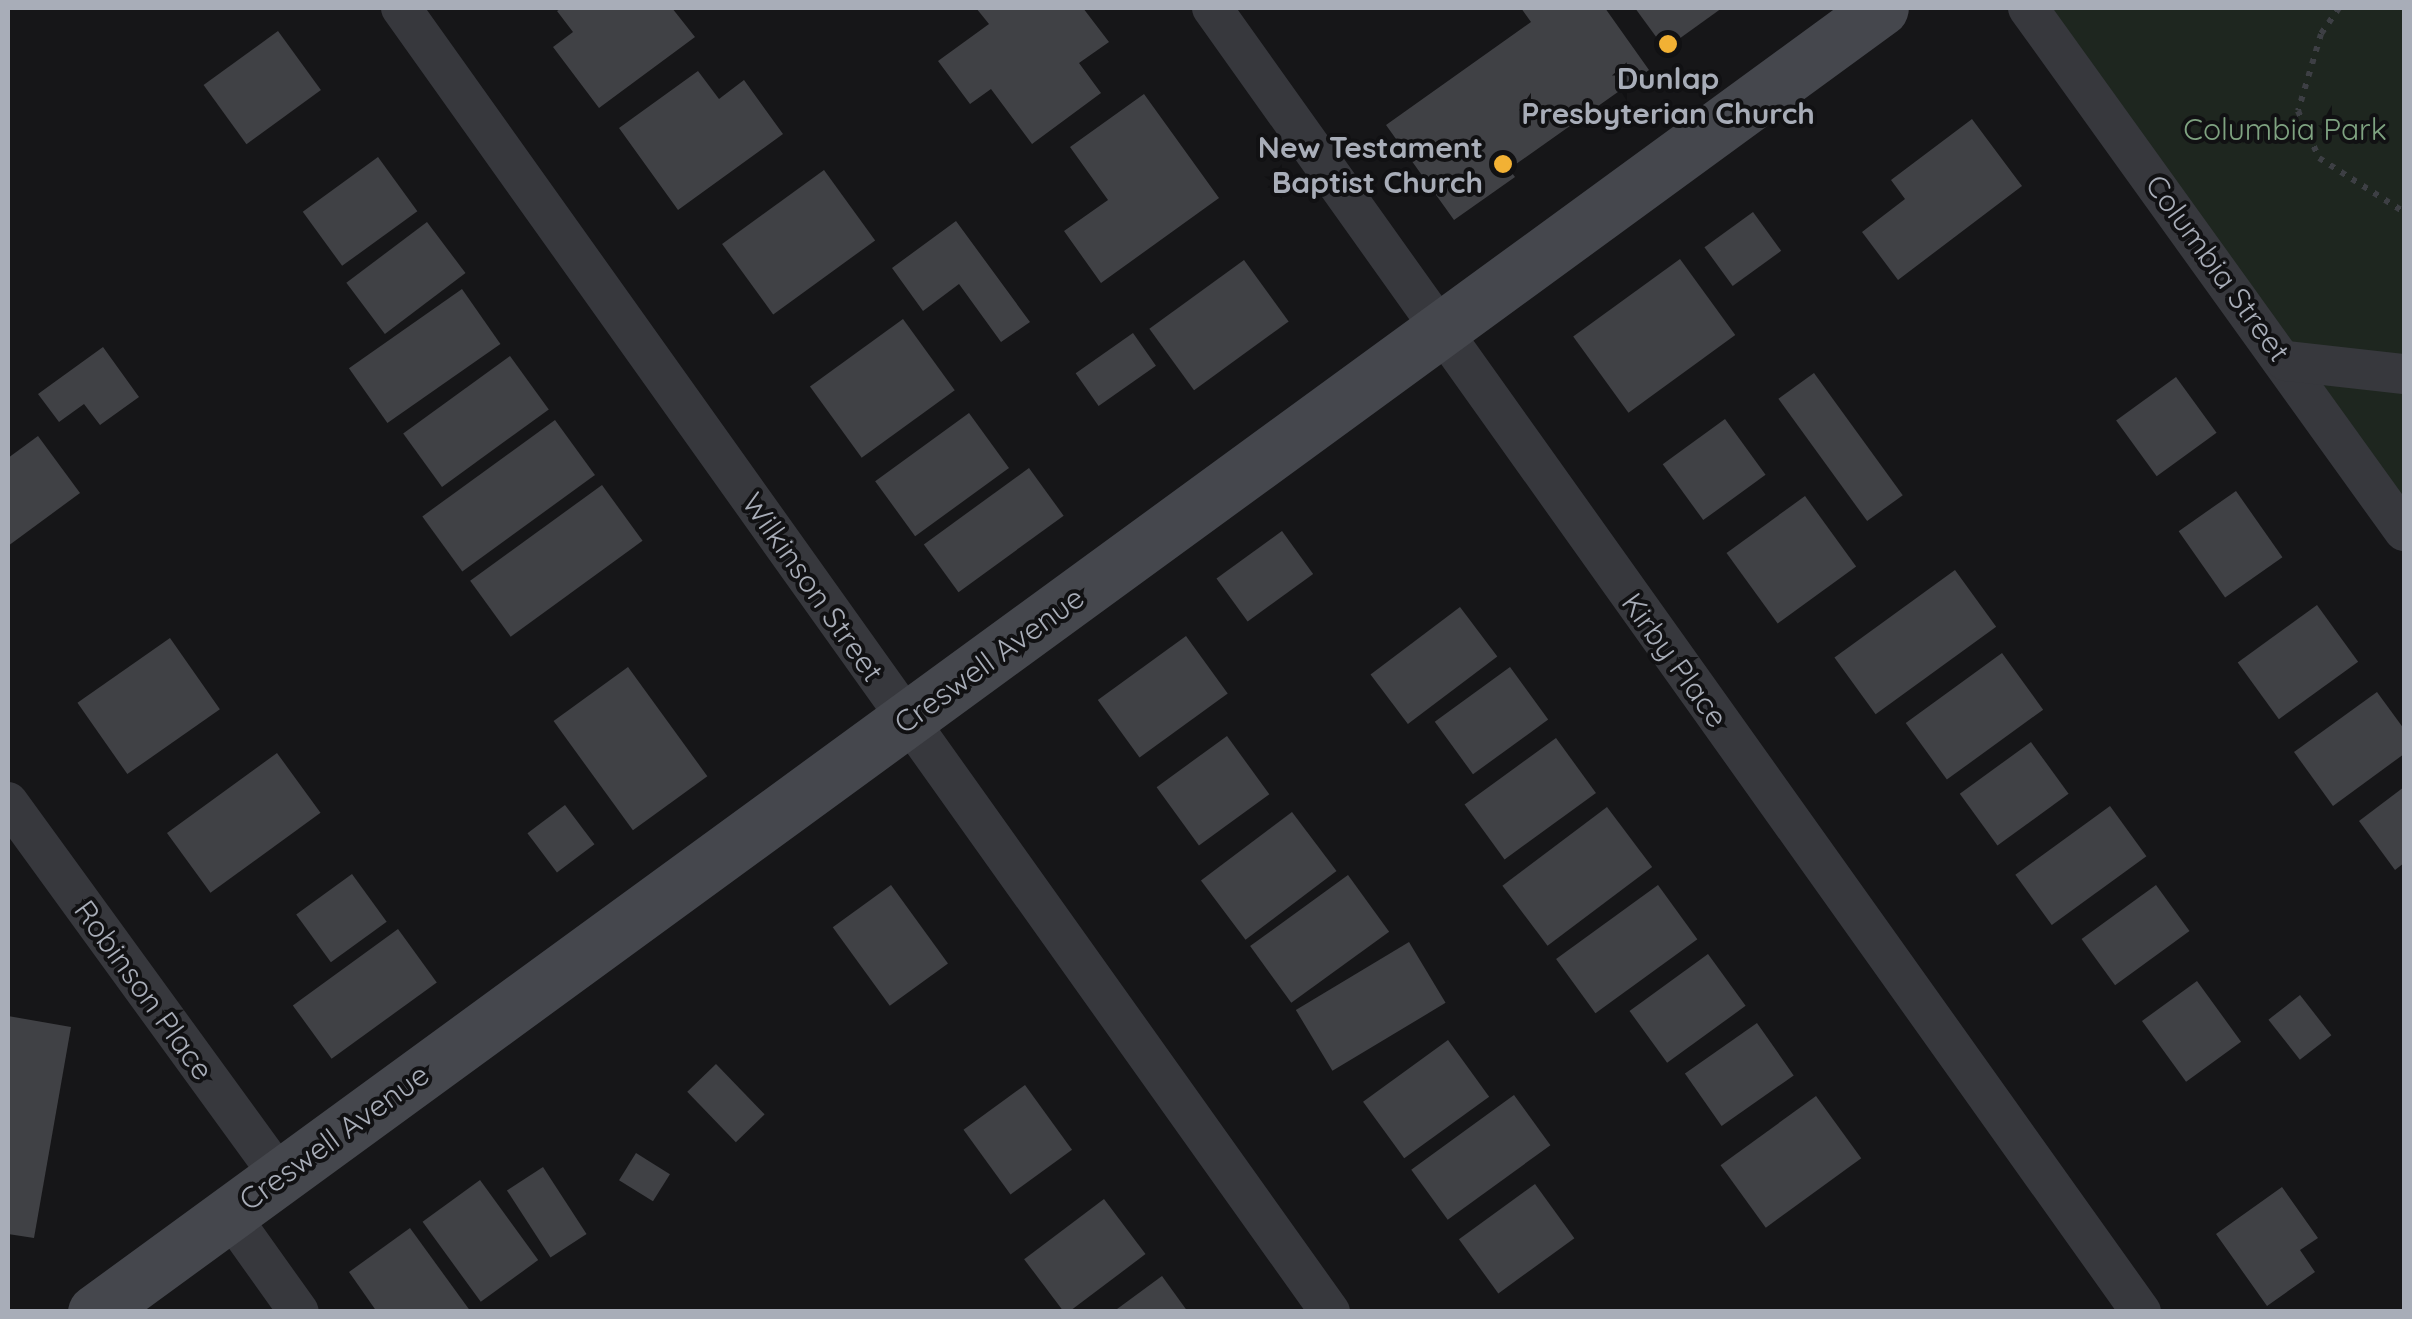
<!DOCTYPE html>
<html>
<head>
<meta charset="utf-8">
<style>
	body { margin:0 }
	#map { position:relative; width:2412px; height:1319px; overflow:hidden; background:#161618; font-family:Quicksand,sans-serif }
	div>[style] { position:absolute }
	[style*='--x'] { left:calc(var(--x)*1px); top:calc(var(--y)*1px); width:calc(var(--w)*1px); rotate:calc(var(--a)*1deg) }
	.green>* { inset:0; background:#1e261f }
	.building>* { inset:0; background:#404145; transform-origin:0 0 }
	.path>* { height:6px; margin-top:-3px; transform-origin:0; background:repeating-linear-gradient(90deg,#3d3f44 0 5px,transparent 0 13px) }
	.street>* { height:40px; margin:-20px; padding:0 20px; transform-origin:20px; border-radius:20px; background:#37383d }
	.secondary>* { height:55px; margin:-27.5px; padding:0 27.5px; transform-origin:27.5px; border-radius:27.5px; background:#45474d }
	.dots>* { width:28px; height:28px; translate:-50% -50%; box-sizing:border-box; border:5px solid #111113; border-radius:50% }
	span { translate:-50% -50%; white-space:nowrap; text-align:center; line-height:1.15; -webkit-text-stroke:8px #111113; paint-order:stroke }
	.poi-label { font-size:30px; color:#a8adb8; font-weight:700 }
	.right { translate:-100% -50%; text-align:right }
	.park-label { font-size:30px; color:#7fa381 }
	.street-label { font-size:30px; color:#a8adb8 }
	.frame { position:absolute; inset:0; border:10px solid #a8adb8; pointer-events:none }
</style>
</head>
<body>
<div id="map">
	<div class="green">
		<i style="clip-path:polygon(2050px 8px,2404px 8px,2404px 507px)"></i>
	</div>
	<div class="building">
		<i style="clip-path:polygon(562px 8px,672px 8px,695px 37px,599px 108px,553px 47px,573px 32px,557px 11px)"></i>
		<i style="clip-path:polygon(976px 8px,1083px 8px,1109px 42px,1079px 63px,1101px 93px,1032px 144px,991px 89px,970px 104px,938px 61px,989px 24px)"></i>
		<i style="clip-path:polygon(1521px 8px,1605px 8px,1649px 70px,1509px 169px,1515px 177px,1454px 220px,1386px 125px,1531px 22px)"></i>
		<i style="clip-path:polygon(1635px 8px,1722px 8px,1665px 49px)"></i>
		<i style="left:278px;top:31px;width:73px;height:92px;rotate:54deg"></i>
		<i style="clip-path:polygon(698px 71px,719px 99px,744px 80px,783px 134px,678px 210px,619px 128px)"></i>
		<i style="clip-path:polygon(1144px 94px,1219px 198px,1101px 283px,1064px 231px,1108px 200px,1070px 147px)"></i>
		<i style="clip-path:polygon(1972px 119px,2022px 186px,1898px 280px,1862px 232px,1905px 199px,1891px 180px)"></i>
		<i style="left:378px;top:157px;width:67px;height:93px;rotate:54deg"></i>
		<i style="left:824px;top:170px;width:87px;height:126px;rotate:54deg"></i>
		<i style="left:1753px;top:212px;width:48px;height:60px;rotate:54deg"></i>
		<i style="clip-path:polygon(956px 221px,1030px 322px,1001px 342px,959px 284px,923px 311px,892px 268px)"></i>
		<i style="left:427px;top:222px;width:64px;height:101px;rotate:53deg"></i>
		<i style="left:1680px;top:259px;width:94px;height:132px;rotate:54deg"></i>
		<i style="left:1244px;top:260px;width:76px;height:117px;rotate:54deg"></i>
		<i style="left:462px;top:289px;width:67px;height:138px;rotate:55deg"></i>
		<i style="left:903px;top:319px;width:88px;height:115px;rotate:54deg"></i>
		<i style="left:1133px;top:333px;width:40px;height:70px;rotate:55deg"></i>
		<i style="clip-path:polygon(103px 347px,139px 397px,100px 425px,84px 404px,59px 422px,38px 394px)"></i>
		<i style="left:510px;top:356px;width:66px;height:132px;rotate:54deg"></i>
		<i style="left:1814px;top:373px;width:151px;height:44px;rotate:54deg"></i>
		<i style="left:2176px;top:377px;width:69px;height:74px;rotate:54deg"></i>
		<i style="left:969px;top:413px;width:68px;height:116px;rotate:54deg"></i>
		<i style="left:1725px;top:419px;width:69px;height:77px;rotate:54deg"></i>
		<i style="left:555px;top:420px;width:68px;height:164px;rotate:54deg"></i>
		<i style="clip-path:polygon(38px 436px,80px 493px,8px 546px,8px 458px)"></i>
		<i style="left:1029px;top:468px;width:59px;height:130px;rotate:54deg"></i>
		<i style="left:602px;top:485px;width:69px;height:163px;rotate:54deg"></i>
		<i style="left:2236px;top:491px;width:81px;height:70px;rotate:55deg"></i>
		<i style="left:1805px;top:496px;width:87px;height:97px;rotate:54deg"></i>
		<i style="left:1282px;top:531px;width:53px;height:81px;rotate:54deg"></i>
		<i style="left:1955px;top:570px;width:70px;height:149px;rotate:54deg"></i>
		<i style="left:2317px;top:605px;width:70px;height:98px;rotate:54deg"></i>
		<i style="left:1460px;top:607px;width:62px;height:112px;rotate:53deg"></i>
		<i style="left:1186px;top:636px;width:71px;height:109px;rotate:54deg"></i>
		<i style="left:170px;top:638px;width:87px;height:113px;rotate:55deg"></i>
		<i style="left:2002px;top:653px;width:70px;height:119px;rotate:54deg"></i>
		<i style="left:628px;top:667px;width:135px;height:92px;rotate:54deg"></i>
		<i style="left:1510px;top:667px;width:65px;height:93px;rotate:54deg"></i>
		<i style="clip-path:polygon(2377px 692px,2404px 729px,2404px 754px,2333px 806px,2294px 752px)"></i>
		<i style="left:1227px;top:736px;width:72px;height:87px;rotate:54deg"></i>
		<i style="left:1556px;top:738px;width:68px;height:113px;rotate:54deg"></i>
		<i style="left:2031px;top:742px;width:64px;height:88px;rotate:54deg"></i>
		<i style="left:277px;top:753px;width:74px;height:136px;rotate:54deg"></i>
		<i style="clip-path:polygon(2404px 787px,2404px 863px,2395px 870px,2359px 821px)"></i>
		<i style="left:565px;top:805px;width:49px;height:47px;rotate:53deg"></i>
		<i style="left:2110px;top:806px;width:62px;height:117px;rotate:54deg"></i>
		<i style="left:1607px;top:807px;width:75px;height:131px;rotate:53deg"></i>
		<i style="left:1292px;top:812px;width:74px;height:114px;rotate:53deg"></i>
		<i style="left:352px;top:874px;width:59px;height:69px;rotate:54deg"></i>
		<i style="left:1348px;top:875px;width:70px;height:121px;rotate:54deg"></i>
		<i style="left:891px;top:885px;width:97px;height:72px;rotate:54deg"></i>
		<i style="left:1658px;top:885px;width:67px;height:126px;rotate:54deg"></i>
		<i style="left:2156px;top:885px;width:57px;height:92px;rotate:54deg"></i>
		<i style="left:398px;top:929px;width:66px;height:130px;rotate:54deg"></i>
		<i style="left:1409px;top:942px;width:71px;height:132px;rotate:59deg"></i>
		<i style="left:1708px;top:954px;width:64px;height:97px;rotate:54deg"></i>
		<i style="left:2197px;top:981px;width:75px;height:68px;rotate:54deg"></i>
		<i style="left:2300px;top:995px;width:51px;height:40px;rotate:52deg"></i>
		<i style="clip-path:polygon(8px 1016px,71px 1027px,34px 1238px,8px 1234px)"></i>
		<i style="left:1757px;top:1023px;width:64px;height:88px;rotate:55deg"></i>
		<i style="left:1448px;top:1040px;width:70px;height:105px;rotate:54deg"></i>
		<i style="left:716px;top:1064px;width:70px;height:40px;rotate:46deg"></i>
		<i style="left:1025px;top:1085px;width:80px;height:76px;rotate:54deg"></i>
		<i style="left:1514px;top:1095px;width:62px;height:127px;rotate:54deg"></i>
		<i style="left:1816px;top:1096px;width:77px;height:118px;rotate:54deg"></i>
		<i style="left:636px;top:1153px;width:40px;height:32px;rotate:32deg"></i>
		<i style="left:543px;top:1167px;width:80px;height:43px;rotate:57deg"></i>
		<i style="left:480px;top:1180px;width:99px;height:71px;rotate:54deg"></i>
		<i style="left:1535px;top:1184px;width:67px;height:94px;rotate:54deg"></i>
		<i style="clip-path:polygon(2282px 1187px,2318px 1238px,2300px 1250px,2315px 1272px,2267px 1306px,2216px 1234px)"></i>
		<i style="left:1104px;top:1199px;width:69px;height:100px;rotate:53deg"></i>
		<i style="clip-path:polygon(410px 1228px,471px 1312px,377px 1312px,349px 1272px)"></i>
		<i style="clip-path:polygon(1162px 1276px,1188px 1312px,1113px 1312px)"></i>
	</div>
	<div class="path">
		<i style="--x:2339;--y:8;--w:32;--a:125"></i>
		<i style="--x:2321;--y:34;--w:80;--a:106.6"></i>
		<i style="--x:2298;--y:111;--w:51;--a:65.9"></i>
		<i style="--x:2319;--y:158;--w:101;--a:32.4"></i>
	</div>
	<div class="street">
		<i style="--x:401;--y:8;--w:1601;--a:54.53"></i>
		<i style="--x:1212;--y:8;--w:1601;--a:54.53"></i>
		<i style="--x:2028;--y:8;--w:644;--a:54.29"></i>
		<i style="--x:2286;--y:361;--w:119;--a:6.3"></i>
		<i style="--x:8;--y:802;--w:463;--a:54"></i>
		<i style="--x:229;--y:1214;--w:120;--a:54.5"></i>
	</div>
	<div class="secondary">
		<i style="--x:95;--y:1312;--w:2211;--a:-36.13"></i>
	</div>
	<div class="dots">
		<i style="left:1668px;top:44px;background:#f2b134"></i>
		<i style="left:1503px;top:164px;background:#f2b134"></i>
	</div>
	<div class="poi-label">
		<span style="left:1668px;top:95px">Dunlap<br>Presbyterian Church</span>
		<span class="right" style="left:1483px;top:164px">New Testament<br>Baptist Church</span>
	</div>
	<div class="park-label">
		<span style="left:2285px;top:129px">Columbia Park</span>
	</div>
	<div class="street-label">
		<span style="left:2218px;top:268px;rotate:54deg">Columbia Street</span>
		<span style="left:813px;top:587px;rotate:55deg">Wilkinson Street</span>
		<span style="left:989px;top:660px;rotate:-36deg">Creswell Avenue</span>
		<span style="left:1675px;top:660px;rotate:54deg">Kirby Place</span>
		<span style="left:144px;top:990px;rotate:54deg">Robinson Place</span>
		<span style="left:334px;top:1137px;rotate:-36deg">Creswell Avenue</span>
	</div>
	<div class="frame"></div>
</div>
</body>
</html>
